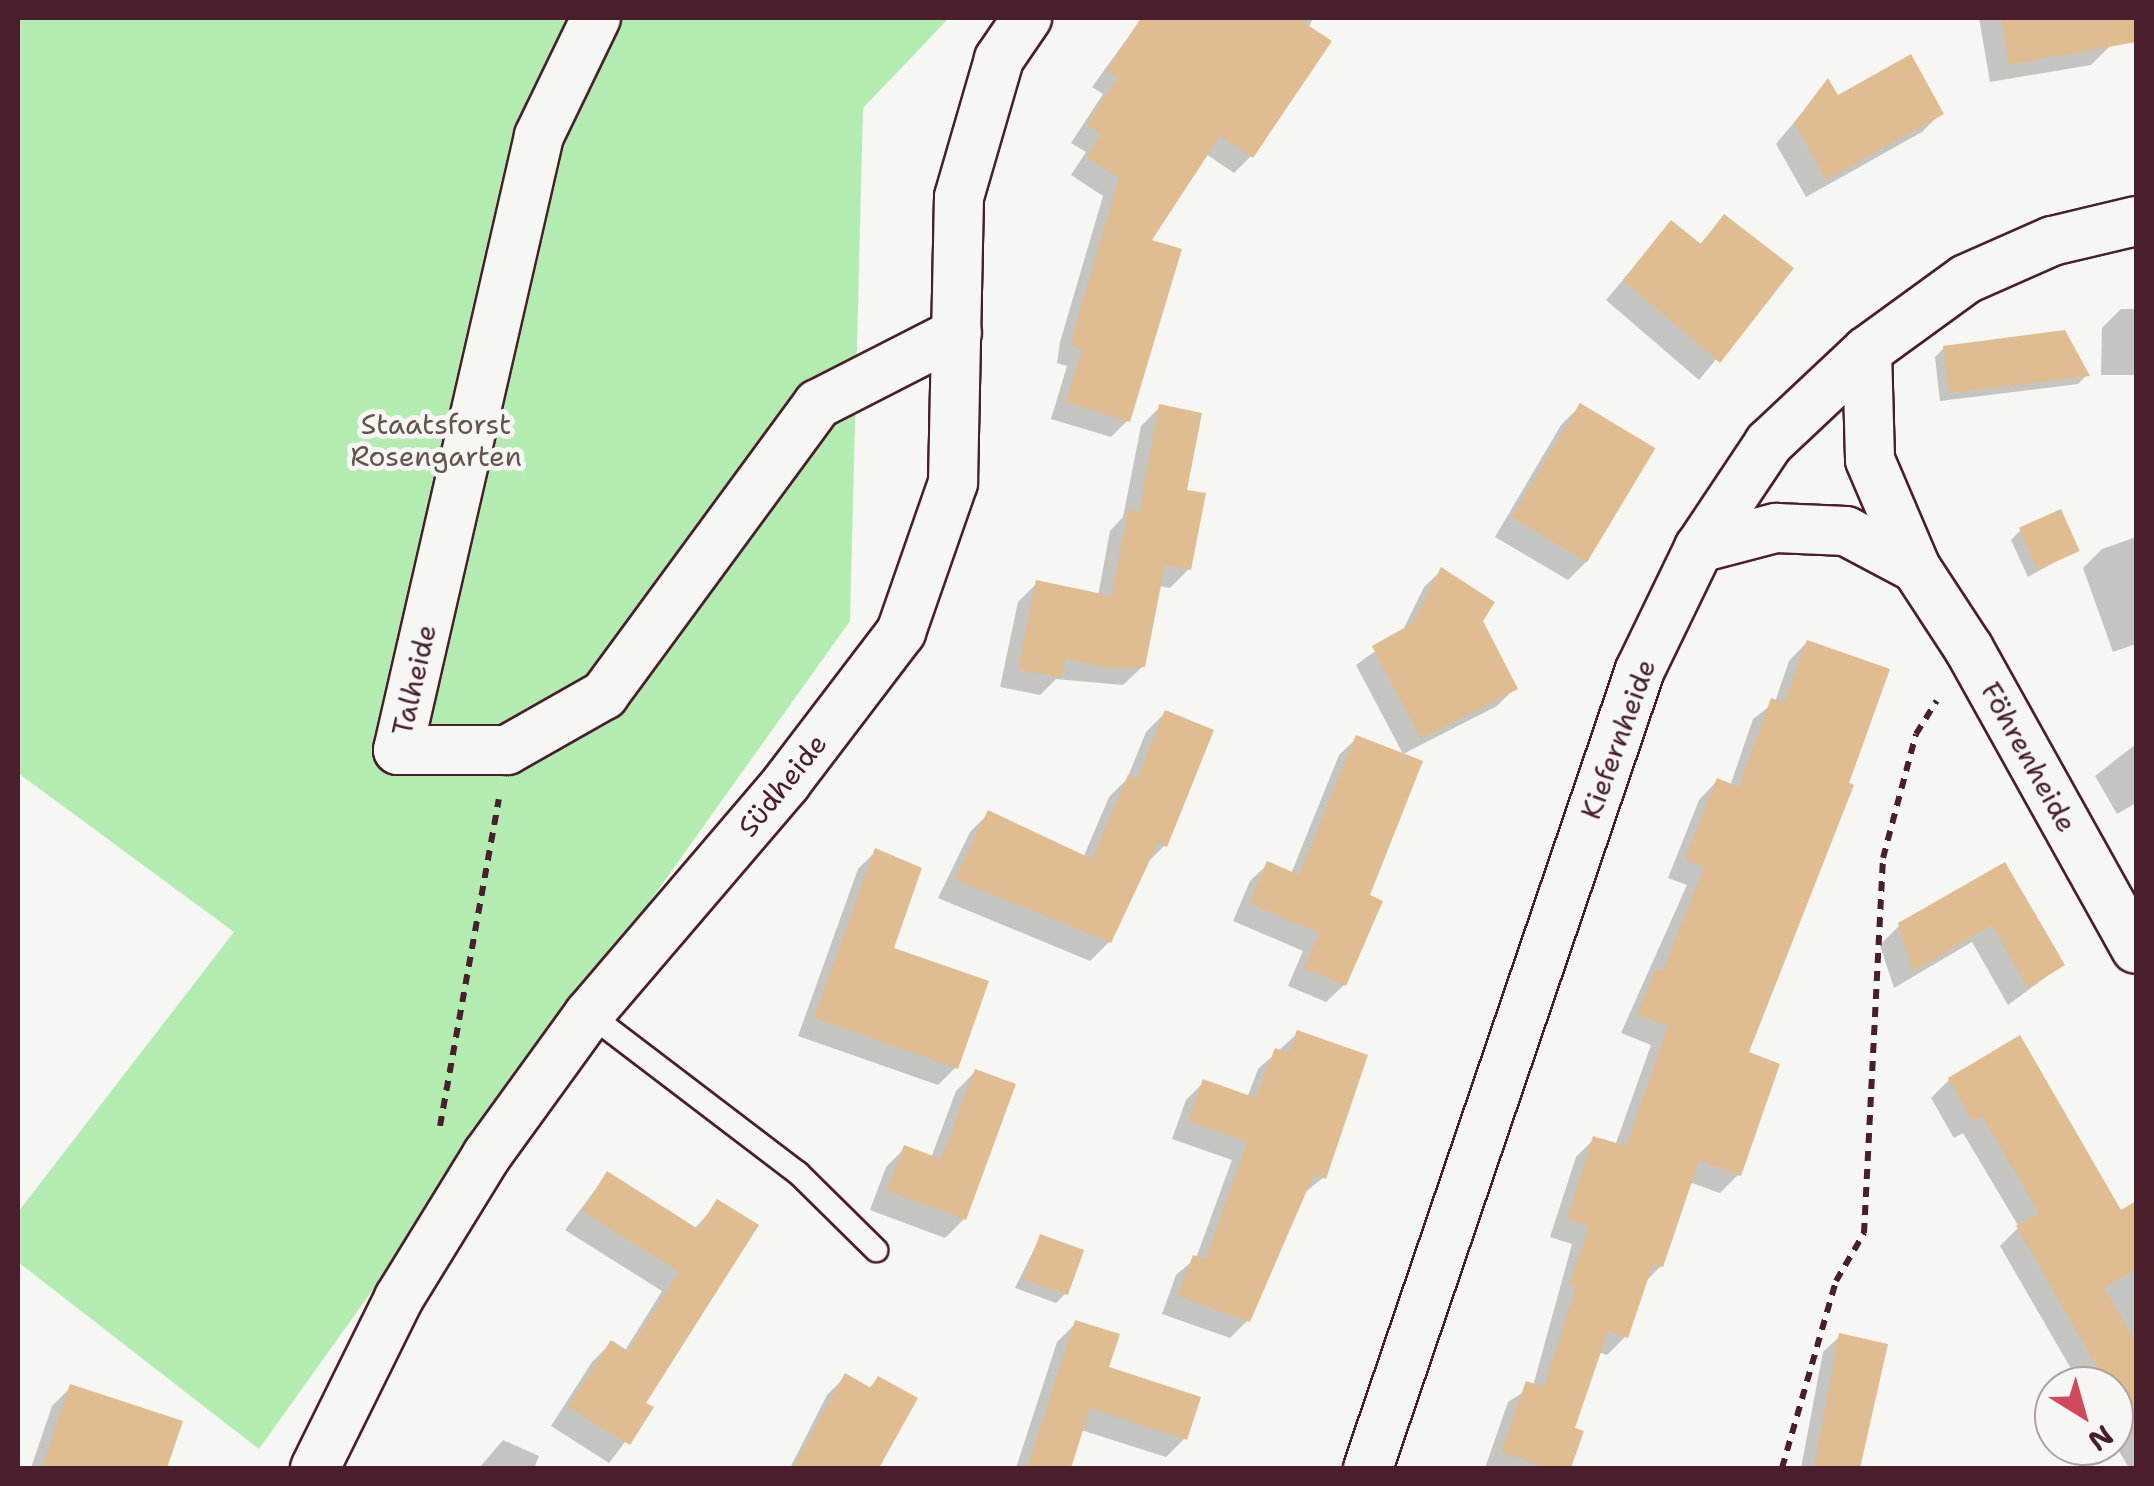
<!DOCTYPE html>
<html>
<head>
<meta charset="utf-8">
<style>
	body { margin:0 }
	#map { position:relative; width:2154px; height:1486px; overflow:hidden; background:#f6f6f2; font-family:"Shantell Sans",sans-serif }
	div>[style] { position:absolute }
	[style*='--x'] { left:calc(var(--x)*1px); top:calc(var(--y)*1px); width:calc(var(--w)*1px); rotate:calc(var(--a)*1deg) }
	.green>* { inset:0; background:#b2ecb1 }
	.shadow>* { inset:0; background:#0003 }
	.building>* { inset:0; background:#dfbd91; transform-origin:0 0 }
	.path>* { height:6px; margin-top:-3px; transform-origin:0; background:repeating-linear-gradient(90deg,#4a1f2b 0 10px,transparent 0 18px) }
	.roads { filter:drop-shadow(2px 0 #4a1f2b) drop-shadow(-2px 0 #4a1f2b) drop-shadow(0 2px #4a1f2b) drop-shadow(0 -2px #4a1f2b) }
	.lane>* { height:22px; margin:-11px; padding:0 11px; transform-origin:11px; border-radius:11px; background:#f6f6f2 }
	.street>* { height:48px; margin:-24px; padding:0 24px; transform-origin:24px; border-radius:24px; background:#f6f6f2 }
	span { translate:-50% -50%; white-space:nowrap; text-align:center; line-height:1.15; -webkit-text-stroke:10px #f6f6f2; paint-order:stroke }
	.park-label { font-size:28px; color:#64524c }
	.street-label { font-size:28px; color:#4a1f2b }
	.frame { position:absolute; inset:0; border:20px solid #4a1f2b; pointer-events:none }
	.north { position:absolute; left:2034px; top:1366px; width:100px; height:100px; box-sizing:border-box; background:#f6f6f2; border:2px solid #b1a0a2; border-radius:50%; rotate:143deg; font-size:28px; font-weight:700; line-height:40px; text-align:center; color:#4a1f2b }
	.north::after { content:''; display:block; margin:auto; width:35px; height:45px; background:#d1495b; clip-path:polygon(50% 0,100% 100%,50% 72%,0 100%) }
</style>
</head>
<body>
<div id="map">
	<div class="green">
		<i style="clip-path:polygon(18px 18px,949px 18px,863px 108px,850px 621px,259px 1449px,18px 1262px,18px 1212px,234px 932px,18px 773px)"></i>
	</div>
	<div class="shadow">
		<i style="clip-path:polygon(1142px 18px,1171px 32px,1181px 18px,1312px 20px,1251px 156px,1234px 173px,1206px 154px,1148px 241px,1128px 420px,1111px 437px,1051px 419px,1067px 366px,1057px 363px,1060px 342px,1103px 196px,1071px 175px,1086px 152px,1071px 143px,1103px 94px,1092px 87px)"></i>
		<i style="clip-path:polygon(1979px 18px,2105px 18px,2110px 46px,2091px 65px,1990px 82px)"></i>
		<i style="clip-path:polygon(1828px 82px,1837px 98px,1941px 113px,1922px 132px,1806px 197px,1776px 144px)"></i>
		<i style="clip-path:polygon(1725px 217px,1790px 269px,1699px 380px,1606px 300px,1671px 223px,1699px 245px)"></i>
		<i style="clip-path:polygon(2121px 309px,2136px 309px,2136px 375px,2101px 375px,2102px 328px)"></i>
		<i style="clip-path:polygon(1944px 348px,2087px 375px,2078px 384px,1940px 401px,1935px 357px)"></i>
		<i style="clip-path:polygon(1580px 406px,1587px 561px,1568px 580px,1495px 537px,1561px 425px)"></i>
		<i style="clip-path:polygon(1160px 407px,1189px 569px,1170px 588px,1159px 586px,1143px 666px,1123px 685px,1056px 679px,1040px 695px,1000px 687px,1018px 602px,1037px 583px,1098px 596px,1110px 531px,1123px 517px,1141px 426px)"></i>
		<i style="clip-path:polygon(2020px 531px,2077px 550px,2028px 577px,2011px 540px)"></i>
		<i style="clip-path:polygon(2136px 537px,2136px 644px,2113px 652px,2083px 568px,2102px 549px)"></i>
		<i style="clip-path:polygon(1442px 570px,1480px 621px,1515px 688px,1497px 706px,1403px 754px,1356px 665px,1402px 632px,1424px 587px)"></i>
		<i style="clip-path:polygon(1807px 642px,1746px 1054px,1738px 1175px,1720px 1193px,1689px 1182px,1661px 1266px,1644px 1283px,1625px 1337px,1607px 1355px,1598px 1352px,1572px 1430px,1581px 1433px,1568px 1468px,1485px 1468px,1508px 1402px,1533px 1386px,1572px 1244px,1550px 1237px,1576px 1157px,1594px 1139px,1615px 1146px,1651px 1045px,1621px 1033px,1687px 885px,1668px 878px,1699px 800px,1717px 781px,1730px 786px,1753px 719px,1775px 702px,1789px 661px)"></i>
		<i style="clip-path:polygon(1165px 713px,1165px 845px,1145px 865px,1109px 942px,1090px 961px,938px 898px,970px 832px,989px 813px,1083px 858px,1109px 797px,1127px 779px,1146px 732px)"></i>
		<i style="clip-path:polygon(1357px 738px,1366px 896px,1344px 985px,1326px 1002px,1288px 986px,1303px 951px,1233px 921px,1250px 881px,1268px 864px,1291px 874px,1339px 755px)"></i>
		<i style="clip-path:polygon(2136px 744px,2136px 803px,2117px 814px,2095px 776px)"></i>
		<i style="clip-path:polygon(876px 851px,890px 949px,956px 1067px,938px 1085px,798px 1036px,858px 869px)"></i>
		<i style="clip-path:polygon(2004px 865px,2062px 965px,2008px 1005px,1972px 942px,1894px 988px,1880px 945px,1900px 925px)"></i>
		<i style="clip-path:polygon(1298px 1033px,1324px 1177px,1303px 1194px,1247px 1321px,1230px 1338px,1162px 1314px,1176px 1275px,1196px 1258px,1232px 1160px,1172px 1139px,1186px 1100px,1204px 1082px,1247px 1098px,1258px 1069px)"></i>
		<i style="clip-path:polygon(975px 1072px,964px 1219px,945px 1238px,870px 1210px,886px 1167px,905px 1148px,931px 1158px,956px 1091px)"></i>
		<i style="clip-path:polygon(1949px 1080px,2120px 1213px,2136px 1204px,2136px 1468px,2129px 1468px,2114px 1443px,2114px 1386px,2081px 1386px,2000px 1246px,2019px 1227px,1963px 1133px,1954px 1138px,1931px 1098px)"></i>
		<i style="clip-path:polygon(607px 1174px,694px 1229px,718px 1203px,643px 1403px,651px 1408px,609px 1463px,551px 1426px,592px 1362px,611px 1343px,624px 1352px,662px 1291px,565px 1230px)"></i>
		<i style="clip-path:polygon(1040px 1237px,1065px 1294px,1056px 1303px,1015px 1288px)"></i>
		<i style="clip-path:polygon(1076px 1323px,1106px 1369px,1185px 1438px,1166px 1457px,1081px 1430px,1068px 1468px,1016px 1468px,1057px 1342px)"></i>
		<i style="clip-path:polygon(1840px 1336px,1885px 1346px,1859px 1468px,1801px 1468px,1823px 1352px)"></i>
		<i style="clip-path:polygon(846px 1376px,868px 1389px,878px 1379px,915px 1399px,877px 1468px,790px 1468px,827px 1395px)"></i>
		<i style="clip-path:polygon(71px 1387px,180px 1422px,165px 1468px,31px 1468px,52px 1406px)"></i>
		<i style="clip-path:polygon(503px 1440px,539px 1456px,534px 1468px,479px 1468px)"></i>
	</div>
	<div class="building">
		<i style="clip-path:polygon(1141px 18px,1297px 18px,1332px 41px,1253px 158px,1220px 136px,1152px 240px,1182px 249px,1130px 422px,1066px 402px,1082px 350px,1072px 346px,1076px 323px,1119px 178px,1086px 157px,1101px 134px,1086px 125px,1118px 77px,1107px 70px)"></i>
		<i style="clip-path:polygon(2001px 18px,2136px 18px,2136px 42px,2009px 65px)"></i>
		<i style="clip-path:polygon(1911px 54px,1944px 114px,1826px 180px,1794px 123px,1828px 78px,1838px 95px)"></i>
		<i style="clip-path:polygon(1724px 214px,1794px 268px,1720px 363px,1623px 280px,1671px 220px,1701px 244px)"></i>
		<i style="clip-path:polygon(2065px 330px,2090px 376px,1949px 393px,1943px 346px)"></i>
		<i style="left:1580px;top:403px;width:88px;height:133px;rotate:31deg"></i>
		<i style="clip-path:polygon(1159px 404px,1202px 413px,1187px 490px,1206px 493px,1191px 570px,1165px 565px,1145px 667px,1115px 669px,1066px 659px,1061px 678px,1018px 669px,1036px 580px,1112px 596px,1128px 509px,1139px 512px)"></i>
		<i style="left:2061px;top:509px;width:46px;height:46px;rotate:66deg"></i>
		<i style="clip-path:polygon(1441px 567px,1495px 602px,1483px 621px,1518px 689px,1421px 739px,1372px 646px,1413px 623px)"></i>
		<i style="clip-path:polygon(1807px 640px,1890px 669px,1849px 783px,1854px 785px,1749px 1052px,1780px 1064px,1741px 1176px,1699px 1161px,1663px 1267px,1653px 1264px,1628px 1338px,1608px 1331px,1575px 1428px,1584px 1431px,1571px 1468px,1550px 1468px,1501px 1452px,1526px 1381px,1544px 1387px,1576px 1287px,1569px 1285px,1589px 1226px,1567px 1219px,1593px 1136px,1626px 1146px,1668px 1026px,1637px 1015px,1656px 968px,1663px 971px,1704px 867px,1685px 859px,1717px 778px,1739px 787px,1771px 698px,1784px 703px)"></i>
		<i style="clip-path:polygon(1165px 710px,1214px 730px,1167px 847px,1158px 843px,1111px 943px,955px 879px,988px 810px,1092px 859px,1128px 775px,1137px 779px)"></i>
		<i style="clip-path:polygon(1356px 735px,1423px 761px,1370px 895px,1383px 901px,1346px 986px,1304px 968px,1319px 933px,1249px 903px,1267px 861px,1299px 875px)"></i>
		<i style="clip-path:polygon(875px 848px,922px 868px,894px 948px,989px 981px,958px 1069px,814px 1018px)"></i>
		<i style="clip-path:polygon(2005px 862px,2065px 965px,2028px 988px,1992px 925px,1913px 971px,1898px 923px)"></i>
		<i style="clip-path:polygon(1297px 1030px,1368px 1055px,1326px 1179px,1314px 1174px,1250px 1322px,1177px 1296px,1193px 1255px,1206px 1259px,1247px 1142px,1188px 1121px,1203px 1079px,1256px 1098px,1275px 1048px,1289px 1053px)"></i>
		<i style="clip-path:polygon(2020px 1035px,2121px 1210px,2136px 1201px,2136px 1269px,2104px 1288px,2136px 1342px,2136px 1434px,2016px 1226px,2039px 1213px,1982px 1116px,1973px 1122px,1948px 1078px)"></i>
		<i style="clip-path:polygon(975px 1069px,1016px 1084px,966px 1220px,887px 1191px,904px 1145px,941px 1159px)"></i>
		<i style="clip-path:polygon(607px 1171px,698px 1229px,717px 1199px,759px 1225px,646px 1403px,654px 1407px,630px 1445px,568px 1407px,611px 1340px,628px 1351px,679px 1272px,582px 1211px)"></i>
		<i style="left:1040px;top:1234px;width:47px;height:48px;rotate:20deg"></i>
		<i style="clip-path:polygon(1075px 1320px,1120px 1334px,1109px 1367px,1201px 1397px,1187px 1440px,1090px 1408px,1071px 1468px,1027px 1468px)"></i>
		<i style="clip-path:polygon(1839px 1333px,1888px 1344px,1860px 1468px,1814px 1468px)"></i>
		<i style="clip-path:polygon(845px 1373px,871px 1388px,878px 1376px,918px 1398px,879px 1468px,793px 1468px)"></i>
		<i style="clip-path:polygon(70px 1384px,183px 1421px,167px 1468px,42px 1468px)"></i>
	</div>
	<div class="path">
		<i style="--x:440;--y:1126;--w:332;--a:-79.8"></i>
		<i style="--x:1782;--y:1468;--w:195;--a:-73.9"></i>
		<i style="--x:1836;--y:1281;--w:56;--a:-59.7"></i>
		<i style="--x:1864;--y:1233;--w:375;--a:-87.1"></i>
		<i style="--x:1883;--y:858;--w:128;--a:-75.1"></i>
		<i style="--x:1916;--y:734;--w:39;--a:-58"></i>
	</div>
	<div class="roads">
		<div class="lane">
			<i style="--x:589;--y:1014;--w:263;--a:37.3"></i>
			<i style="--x:798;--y:1173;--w:110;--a:44.6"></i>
		</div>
		<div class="street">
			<i style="--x:596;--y:18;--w:131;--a:115.8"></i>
			<i style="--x:539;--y:136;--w:630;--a:102.93"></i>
			<i style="--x:398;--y:750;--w:109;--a:0"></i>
			<i style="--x:507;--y:750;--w:112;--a:-29.6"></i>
			<i style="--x:604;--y:695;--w:361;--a:-53.7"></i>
			<i style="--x:818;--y:404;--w:156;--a:-27.1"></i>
			<i style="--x:1867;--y:351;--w:109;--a:88.4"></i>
			<i style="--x:1870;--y:460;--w:117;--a:66.9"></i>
			<i style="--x:1916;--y:568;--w:97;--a:56.8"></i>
			<i style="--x:1969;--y:649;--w:343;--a:60.9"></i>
			<i style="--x:1699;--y:548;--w:80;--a:-14.6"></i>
			<i style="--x:1776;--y:528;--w:70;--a:2.5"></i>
			<i style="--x:1846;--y:531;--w:79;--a:27.9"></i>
			<i style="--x:315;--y:1468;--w:190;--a:-63.7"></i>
			<i style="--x:399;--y:1298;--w:168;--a:-58.4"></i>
			<i style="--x:487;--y:1155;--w:174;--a:-54.1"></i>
			<i style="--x:589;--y:1014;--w:304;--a:-49.5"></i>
			<i style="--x:786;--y:783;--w:190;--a:-52.7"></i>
			<i style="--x:901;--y:632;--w:158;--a:-70.8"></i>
			<i style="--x:953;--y:483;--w:286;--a:-88.8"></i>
			<i style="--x:959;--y:197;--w:144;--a:-73.8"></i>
			<i style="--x:999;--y:59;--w:50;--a:-55.7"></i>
			<i style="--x:1368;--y:1468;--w:843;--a:-71.18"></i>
			<i style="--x:1640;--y:670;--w:136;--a:-64.2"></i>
			<i style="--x:1699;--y:548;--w:126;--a:-56.3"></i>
			<i style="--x:1769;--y:443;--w:134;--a:-43.2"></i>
			<i style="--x:1867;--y:351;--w:122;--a:-36"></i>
			<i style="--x:1966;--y:279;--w:94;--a:-23.8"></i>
			<i style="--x:2052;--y:241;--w:86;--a:-13.4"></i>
		</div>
	</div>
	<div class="park-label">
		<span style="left:436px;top:440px">Staatsforst<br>Rosengarten</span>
	</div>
	<div class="street-label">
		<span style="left:414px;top:680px;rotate:-77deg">Talheide</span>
		<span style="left:1618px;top:739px;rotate:-70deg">Kiefernheide</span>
		<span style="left:2029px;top:757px;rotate:61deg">Föhrenheide</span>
		<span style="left:782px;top:785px;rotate:-51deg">Südheide</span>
	</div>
	<div class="frame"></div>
	<div class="north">N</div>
</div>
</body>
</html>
